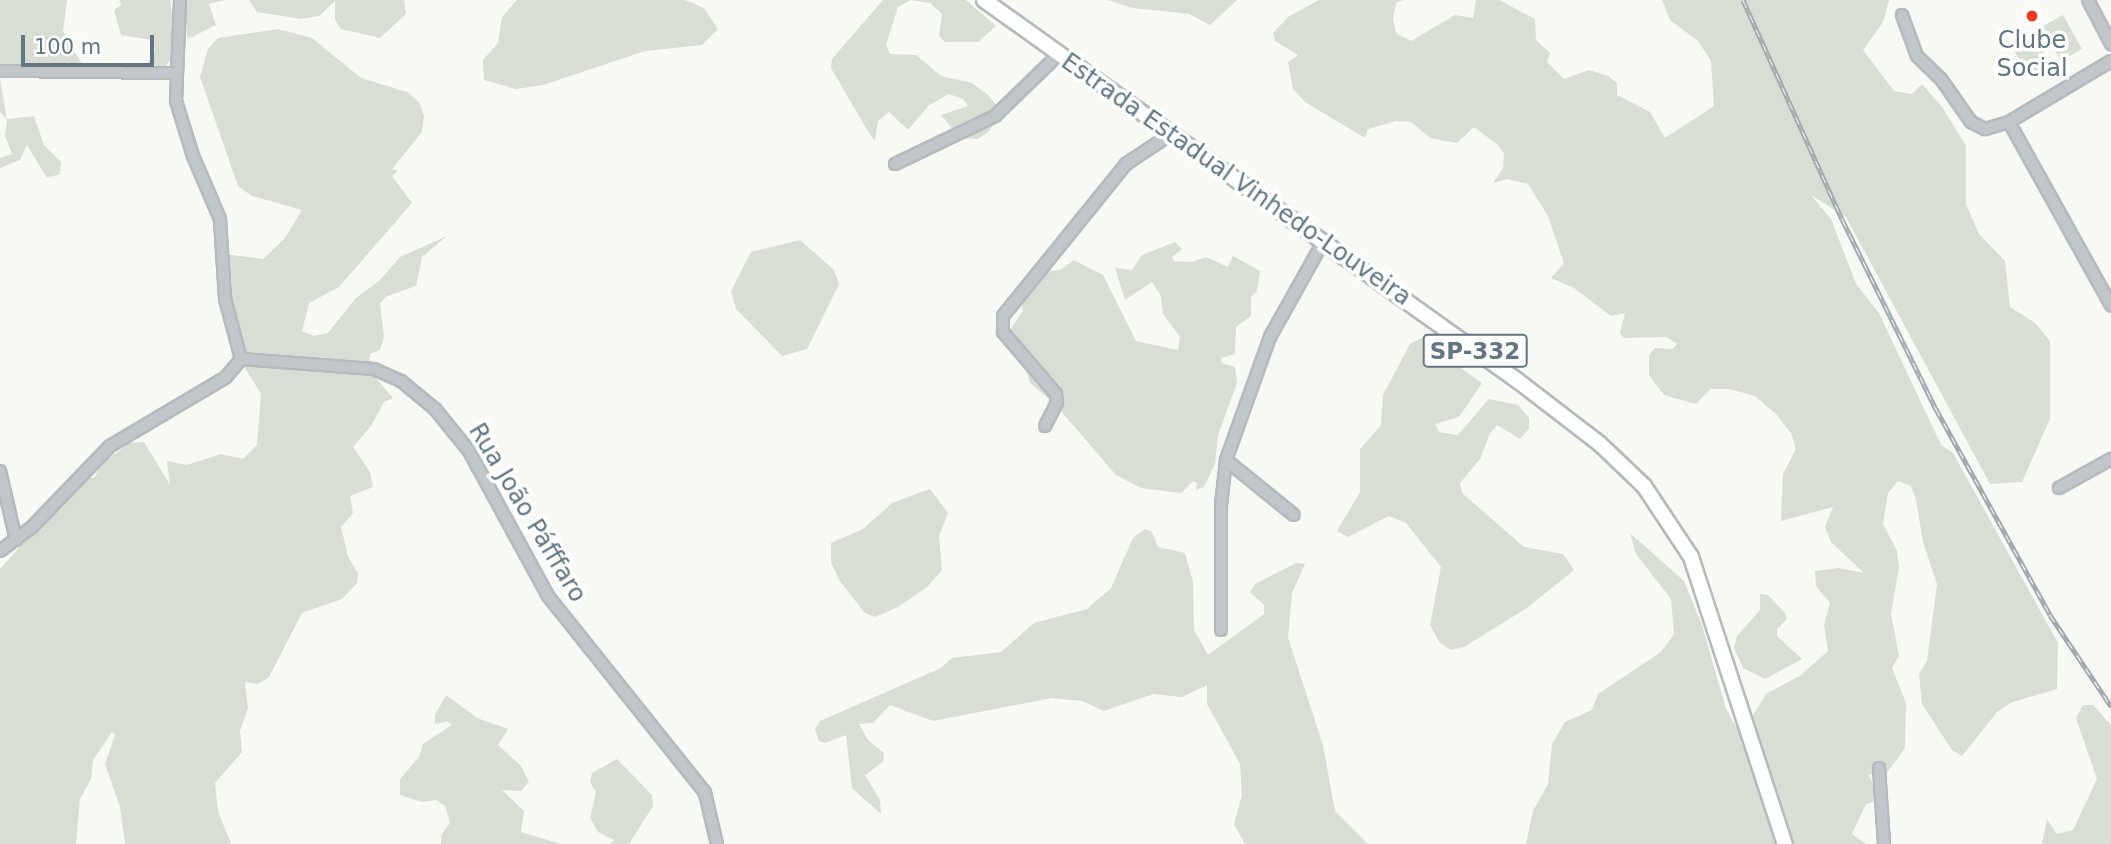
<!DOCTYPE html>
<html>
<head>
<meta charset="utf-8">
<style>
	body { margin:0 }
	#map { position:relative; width:2111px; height:844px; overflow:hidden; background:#f8f8f5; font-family:"DejaVu Sans",sans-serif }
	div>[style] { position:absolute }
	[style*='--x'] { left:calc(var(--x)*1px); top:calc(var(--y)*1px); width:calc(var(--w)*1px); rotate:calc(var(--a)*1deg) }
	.green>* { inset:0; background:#d8ded4; transform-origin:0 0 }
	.roads { filter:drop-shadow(2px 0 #b4babe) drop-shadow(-2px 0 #b4babe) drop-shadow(0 2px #b4babe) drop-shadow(0 -2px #b4babe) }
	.minor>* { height:10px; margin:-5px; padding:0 5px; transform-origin:5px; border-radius:5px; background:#c1c6ca }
	.major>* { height:14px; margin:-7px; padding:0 7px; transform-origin:7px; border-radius:7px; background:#fff }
	.rail>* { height:5px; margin-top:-2.5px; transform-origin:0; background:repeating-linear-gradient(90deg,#fff 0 8px,#a2aab0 0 16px); box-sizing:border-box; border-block:2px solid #a2aab0 }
	.dots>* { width:19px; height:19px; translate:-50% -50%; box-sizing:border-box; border:4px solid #fff; border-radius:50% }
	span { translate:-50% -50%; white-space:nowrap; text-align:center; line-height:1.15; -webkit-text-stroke:7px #fff; paint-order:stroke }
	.shield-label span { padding:2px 5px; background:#fff; border:2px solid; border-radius:5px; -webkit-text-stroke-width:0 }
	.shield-label { font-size:23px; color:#617682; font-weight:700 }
	.poi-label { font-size:24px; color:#617682 }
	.street-label { font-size:24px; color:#617682 }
	.scale { position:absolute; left:21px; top:35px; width:133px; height:32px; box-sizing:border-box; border:4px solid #617682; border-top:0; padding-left:9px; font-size:21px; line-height:24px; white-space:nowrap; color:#617682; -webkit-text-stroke:5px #fff; paint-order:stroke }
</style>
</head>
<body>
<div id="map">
	<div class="green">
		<i style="clip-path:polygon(0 0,67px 0,63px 31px,83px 66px,0 72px)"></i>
		<i style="clip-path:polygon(120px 0,170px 0,175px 38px,173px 56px,165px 67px,145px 69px,155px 49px,152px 40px,121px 35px,114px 10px,121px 5px)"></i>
		<i style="clip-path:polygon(180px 0,225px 0,209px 4px,216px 25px,188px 39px)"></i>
		<i style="clip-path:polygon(249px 0,404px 0,406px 14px,380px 38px,341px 29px,335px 20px,335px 1px,319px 16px,301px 19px,257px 12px)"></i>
		<i style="clip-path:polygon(517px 0,685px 0,704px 8px,718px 29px,702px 45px,645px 51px,543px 85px,516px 89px,484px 80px,483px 60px,498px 43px,502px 17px)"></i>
		<i style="clip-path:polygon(883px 0,966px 0,996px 26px,978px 42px,945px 42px,939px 36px,942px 14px,930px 3px,911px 0,898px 7px,886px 45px,890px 54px,916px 55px,941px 76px,972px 83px,988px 95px,996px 105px,996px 119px,989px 131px,978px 139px,960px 138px,941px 115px,968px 106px,963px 99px,949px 94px,929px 105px,908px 130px,889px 112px,878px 121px,875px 141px,869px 133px,831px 68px,832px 59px)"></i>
		<i style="clip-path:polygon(1107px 0,1237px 0,1210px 25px,1189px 14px,1133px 8px)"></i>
		<i style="clip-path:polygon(1319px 0,1403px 0,1396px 3px,1393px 19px,1396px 33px,1411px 41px,1455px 15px,1473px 18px,1476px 0,1499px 0,1535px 19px,1536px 40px,1550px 53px,1547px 62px,1564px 79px,1589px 70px,1608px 76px,1617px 83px,1617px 95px,1650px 112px,1665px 138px,1714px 106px,1711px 61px,1698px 41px,1670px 20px,1662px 0,1889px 0,1883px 22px,1863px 50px,1894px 91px,1912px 94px,1922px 84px,1942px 107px,1966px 146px,1966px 204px,1979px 234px,2005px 261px,2010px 307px,2035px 323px,2050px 341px,2050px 419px,2022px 482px,1990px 484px,1846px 217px,1811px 195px,1831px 219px,1856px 284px,1879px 313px,1941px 445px,1953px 453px,2058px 643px,2057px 689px,2010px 703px,1997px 712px,1962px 756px,1952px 750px,1922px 704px,1919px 674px,1927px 661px,1937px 584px,1923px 542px,1916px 500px,1911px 486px,1898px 481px,1888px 493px,1883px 524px,1897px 551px,1899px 567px,1891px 614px,1899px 656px,1892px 668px,1906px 703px,1905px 748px,1886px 774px,1868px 774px,1881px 800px,1866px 804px,1852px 834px,1866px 844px,1526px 844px,1533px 811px,1548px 784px,1552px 744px,1565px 722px,1592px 710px,1598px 694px,1661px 652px,1674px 634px,1671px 599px,1636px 554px,1630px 533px,1684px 581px,1702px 625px,1726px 709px,1738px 730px,1746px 727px,1766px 694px,1801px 675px,1828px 651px,1824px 625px,1830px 603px,1816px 586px,1815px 571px,1839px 568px,1864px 573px,1831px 542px,1825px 527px,1833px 507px,1781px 521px,1783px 474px,1796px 449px,1791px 433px,1776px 414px,1755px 396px,1729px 389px,1710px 389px,1696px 404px,1664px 395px,1649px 375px,1649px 355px,1655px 348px,1673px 349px,1677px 344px,1666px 337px,1624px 338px,1620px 333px,1625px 313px,1611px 316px,1574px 288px,1551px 278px,1564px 263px,1548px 216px,1528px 184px,1507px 179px,1493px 183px,1503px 168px,1504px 153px,1498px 145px,1474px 127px,1457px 143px,1430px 138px,1411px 122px,1396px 121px,1368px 129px,1365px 138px,1305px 102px,1293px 89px,1288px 62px,1298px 55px,1275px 41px,1273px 33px,1288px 17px)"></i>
		<i style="left:2063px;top:15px;width:39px;height:24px;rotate:61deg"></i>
		<i style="clip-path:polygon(278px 29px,312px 38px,361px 78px,407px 92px,419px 102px,424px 116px,422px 132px,392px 169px,398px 171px,392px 176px,412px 203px,339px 287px,309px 303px,302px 331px,314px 336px,328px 333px,356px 298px,380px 280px,400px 257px,447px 236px,422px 257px,416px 286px,387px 296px,380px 303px,384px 337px,380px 350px,370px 354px,368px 369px,393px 398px,384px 402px,371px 426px,353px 447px,370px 472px,373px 487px,350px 496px,353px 513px,341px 527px,348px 557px,358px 573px,357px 583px,342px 599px,302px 613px,269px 677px,258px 684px,245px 682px,248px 708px,240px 731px,242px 752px,215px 783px,218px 811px,231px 844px,125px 844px,120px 807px,105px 764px,115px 735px,112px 732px,93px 760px,91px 779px,80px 799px,76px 844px,0 844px,0 569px,67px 495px,87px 477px,94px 478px,102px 463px,130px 443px,144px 442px,170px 485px,167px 461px,187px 465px,221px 454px,243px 459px,257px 445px,261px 394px,236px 353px,224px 254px,263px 259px,285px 238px,302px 210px,252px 196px,238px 186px,200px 77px,208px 49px,218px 38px)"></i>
		<i style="left:2031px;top:30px;width:42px;height:25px;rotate:60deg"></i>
		<i style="clip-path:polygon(0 79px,7px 119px,34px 116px,44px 145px,61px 162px,60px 174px,47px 178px,27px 145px,20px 160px,0 168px,0 158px,12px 154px,5px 136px,7px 119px,0 112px)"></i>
		<i style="clip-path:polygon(800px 240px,834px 270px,839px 284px,807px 349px,782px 356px,736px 309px,731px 291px,751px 252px)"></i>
		<i style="clip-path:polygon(1175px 242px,1182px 249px,1172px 257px,1174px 261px,1192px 262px,1206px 257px,1228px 267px,1233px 256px,1260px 271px,1257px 291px,1251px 297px,1251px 316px,1236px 327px,1235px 354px,1221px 358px,1222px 363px,1235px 367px,1237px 383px,1218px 435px,1215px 464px,1204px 487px,1196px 490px,1197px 483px,1193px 481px,1181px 493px,1141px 488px,1116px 475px,1054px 403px,1030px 383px,1025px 367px,1002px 341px,1023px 311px,1021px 302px,1044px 272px,1060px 270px,1074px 260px,1103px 275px,1136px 341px,1178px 350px,1180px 337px,1163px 314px,1161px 296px,1152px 282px,1125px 300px,1115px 268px,1132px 270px,1142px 255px)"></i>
		<i style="clip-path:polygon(1429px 334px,1449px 360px,1482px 383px,1459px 417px,1435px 424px,1439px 432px,1458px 435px,1489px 399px,1518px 405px,1529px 418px,1529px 429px,1520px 439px,1497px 425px,1490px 433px,1480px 459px,1460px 483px,1462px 493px,1524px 547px,1563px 554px,1574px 570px,1527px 608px,1464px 647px,1451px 650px,1439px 642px,1430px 625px,1441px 567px,1406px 523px,1389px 516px,1348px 537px,1337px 531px,1360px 492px,1360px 449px,1381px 425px,1383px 395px,1410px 344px)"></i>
		<i style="clip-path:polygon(930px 489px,948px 513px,939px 536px,942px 570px,927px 587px,898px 607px,875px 617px,865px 613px,839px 580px,831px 562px,831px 543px,863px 529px,892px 503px)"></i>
		<i style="clip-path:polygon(1145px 529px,1152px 532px,1158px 547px,1185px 553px,1193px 582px,1194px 630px,1208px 655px,1264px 614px,1264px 605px,1250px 592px,1255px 584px,1296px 563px,1305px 564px,1292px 593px,1288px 638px,1323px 745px,1335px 811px,1368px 844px,1245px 844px,1234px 824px,1242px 795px,1240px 764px,1207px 704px,1207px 685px,1182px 697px,1153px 694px,1104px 711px,1082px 701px,1052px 698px,933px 721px,890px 705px,873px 723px,859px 724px,868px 740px,884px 753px,883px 762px,865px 775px,880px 800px,881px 814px,852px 788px,846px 735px,825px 743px,819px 741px,815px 729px,820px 721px,941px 668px,952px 658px,1001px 652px,1034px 623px,1087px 609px,1111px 588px,1133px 538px)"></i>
		<i style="clip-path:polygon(1760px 594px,1768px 595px,1785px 613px,1787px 619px,1777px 629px,1777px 636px,1802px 659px,1765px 679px,1743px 668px,1734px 648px,1737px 636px,1760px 610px)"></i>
		<i style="clip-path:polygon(446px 695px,477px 718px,508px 729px,498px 745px,521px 766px,529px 782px,521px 791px,502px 790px,524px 811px,521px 832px,561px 844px,441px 844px,441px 835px,450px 823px,445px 806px,436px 800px,422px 802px,400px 795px,400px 779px,419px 757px,423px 744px,452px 725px,447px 721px,435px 724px,435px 715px)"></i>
		<i style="clip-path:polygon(2083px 705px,2093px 705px,2111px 725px,2111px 844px,2042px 844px,2047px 819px,2057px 834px,2073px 830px,2097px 779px,2076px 718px)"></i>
		<i style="clip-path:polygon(617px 759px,652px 795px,653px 806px,629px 844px,610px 844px,614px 840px,598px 832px,590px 818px,596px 792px,590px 782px,592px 773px)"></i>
	</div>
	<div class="roads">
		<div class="minor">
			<i style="--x:2088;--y:0;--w:50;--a:62.4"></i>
			<i style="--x:1902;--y:15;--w:44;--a:69.9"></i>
			<i style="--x:1917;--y:56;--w:33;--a:44"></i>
			<i style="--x:1941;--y:79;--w:52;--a:55.1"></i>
			<i style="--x:1971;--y:122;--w:16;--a:27"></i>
			<i style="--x:1985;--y:129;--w:25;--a:-16"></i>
			<i style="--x:2009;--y:122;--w:119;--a:-30.9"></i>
			<i style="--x:0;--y:71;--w:176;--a:0.7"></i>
			<i style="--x:2009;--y:122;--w:210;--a:60.9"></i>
			<i style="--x:895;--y:164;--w:111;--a:-25.6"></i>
			<i style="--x:995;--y:116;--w:89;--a:-44.1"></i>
			<i style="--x:241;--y:359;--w:133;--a:4.3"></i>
			<i style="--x:374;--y:369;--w:30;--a:24"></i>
			<i style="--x:401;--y:381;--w:44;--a:39.5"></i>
			<i style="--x:435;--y:409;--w:54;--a:51"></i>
			<i style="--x:469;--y:451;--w:165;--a:61.4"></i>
			<i style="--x:548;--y:596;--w:252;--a:51.4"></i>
			<i style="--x:705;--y:793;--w:52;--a:76.8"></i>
			<i style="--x:1045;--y:426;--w:27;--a:-63"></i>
			<i style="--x:1057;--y:402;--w:8;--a:-97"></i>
			<i style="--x:1056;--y:394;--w:82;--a:-130.5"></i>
			<i style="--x:1003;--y:332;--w:16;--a:-90"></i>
			<i style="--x:1003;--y:316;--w:196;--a:-51"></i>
			<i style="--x:1126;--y:164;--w:54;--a:-33.7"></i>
			<i style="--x:1226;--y:460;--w:87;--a:39"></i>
			<i style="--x:0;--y:471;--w:71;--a:76.9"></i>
			<i style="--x:2059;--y:488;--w:60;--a:-29.1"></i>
			<i style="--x:0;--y:551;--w:40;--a:-37"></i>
			<i style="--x:32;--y:527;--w:112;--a:-46.1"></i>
			<i style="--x:110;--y:446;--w:135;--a:-30.7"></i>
			<i style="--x:226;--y:377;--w:23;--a:-50"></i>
			<i style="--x:241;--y:359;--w:62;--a:-104.9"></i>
			<i style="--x:225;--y:299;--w:80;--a:-93.6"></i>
			<i style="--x:220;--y:219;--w:69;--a:-113.2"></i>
			<i style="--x:193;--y:156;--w:58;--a:-107.2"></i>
			<i style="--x:176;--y:101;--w:101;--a:-87.7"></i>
			<i style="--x:1221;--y:630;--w:125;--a:-90"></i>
			<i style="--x:1221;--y:505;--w:45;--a:-83.7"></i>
			<i style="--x:1226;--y:460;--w:131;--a:-70.3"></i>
			<i style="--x:1270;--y:337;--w:109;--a:-60.8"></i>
			<i style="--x:1879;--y:768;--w:76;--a:86.2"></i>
		</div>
		<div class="major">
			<i style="--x:984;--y:0;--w:656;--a:35.51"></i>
			<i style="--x:1518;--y:381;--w:103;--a:37.5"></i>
			<i style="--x:1600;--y:444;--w:61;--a:43.7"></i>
			<i style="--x:1644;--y:486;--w:85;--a:56.5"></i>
			<i style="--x:1691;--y:557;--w:302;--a:71.9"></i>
		</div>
	</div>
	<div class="rail">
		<i style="--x:1743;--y:0;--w:240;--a:65.7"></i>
		<i style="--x:1842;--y:219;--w:212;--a:63.7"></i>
		<i style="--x:1936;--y:409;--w:235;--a:61"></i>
		<i style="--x:2050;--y:615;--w:110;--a:56.2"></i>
	</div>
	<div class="dots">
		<i style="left:2032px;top:16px;background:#ef3e1f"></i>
	</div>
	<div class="shield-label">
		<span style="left:1475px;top:351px">SP-332</span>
	</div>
	<div class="poi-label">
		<span style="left:2032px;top:55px">Clube<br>Social</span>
	</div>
	<div class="street-label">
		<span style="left:1236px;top:180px;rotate:35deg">Estrada Estadual Vinhedo-Louveira</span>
		<span style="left:527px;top:513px;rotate:59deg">Rua João Páfffaro</span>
	</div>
	<div class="scale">100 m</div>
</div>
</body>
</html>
